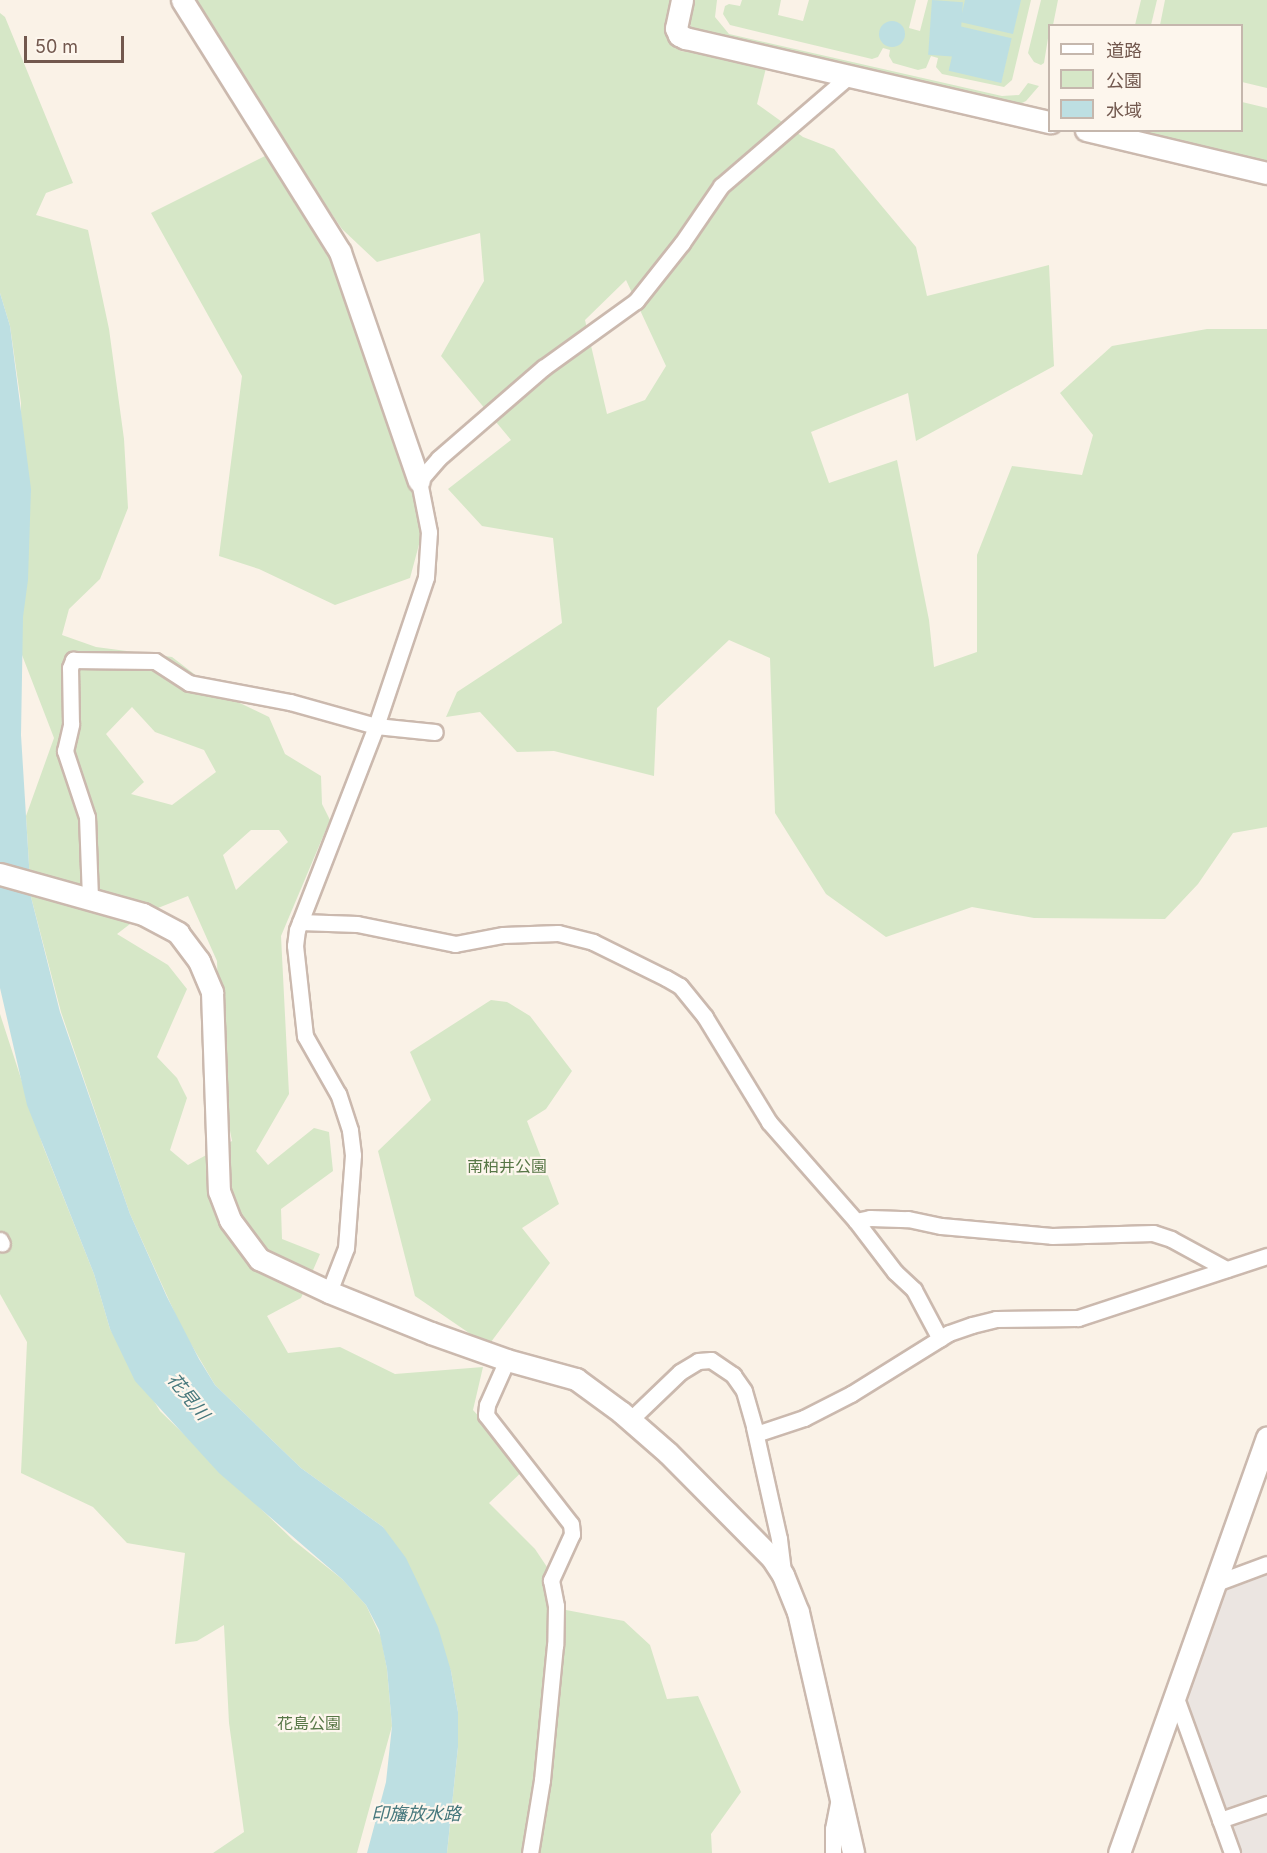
<!DOCTYPE html>
<html>
<head>
<meta charset="utf-8">
<style>
	body { margin:0 }
	#map { position:relative; width:1267px; height:1853px; overflow:hidden; background:#faf2e7; font-family:Inter,"Noto Sans JP",sans-serif }
	div>[style] { position:absolute }
	[style*='--x'] { left:calc(var(--x)*1px); top:calc(var(--y)*1px); width:calc(var(--w)*1px); rotate:calc(var(--a)*1deg) }
	.industrial>* { inset:0; background:#ebe5e1 }
	.green>* { inset:0; background:#d6e7c7 }
	.water>* { inset:0; background:#bddfe2; transform-origin:0 0 }
	.round { border-radius:50% }
	.roads { filter:drop-shadow(2px 0 #cbb9ae) drop-shadow(-2px 0 #cbb9ae) drop-shadow(0 2px #cbb9ae) drop-shadow(0 -2px #cbb9ae) }
	.street>* { height:15px; margin:-7.5px; padding:0 7.5px; transform-origin:7.5px; border-radius:7.5px; background:#fff }
	.secondary>* { height:21px; margin:-10.5px; padding:0 10.5px; transform-origin:10.5px; border-radius:10.5px; background:#fff }
	span { translate:-50% -50%; white-space:nowrap; text-align:center; line-height:1.15; -webkit-text-stroke:4.5px #fdf6ed; paint-order:stroke }
	.park-label { font-size:16px; color:#587747 }
	.water-label { font-size:18px; color:#46777c; font-style:italic }
	.legend { position:absolute; left:1048px; top:24px; width:195px; height:108px; box-sizing:border-box; background:#fdf6ed; border:2px solid #c5b7ad; margin:0; padding:8px 10px; list-style:none; font-size:18px; color:#72584e }
	.legend li { display:flex; align-items:center; gap:12px; height:30px }
	.legend b { width:30px; border:2px solid #c5b7ad }
	.scale { position:absolute; left:24px; top:36px; width:100px; height:27px; box-sizing:border-box; border:3px solid #72584e; border-top:0; padding-left:8px; font-size:18px; line-height:21px; white-space:nowrap; color:#72584e; -webkit-text-stroke:4px #fdf6ed; paint-order:stroke }
</style>
</head>
<body>
<div id="map">
	<div class="industrial">
		<i style="clip-path:polygon(1267px 1571px,1267px 1796px,1225px 1810px,1185px 1695px,1225px 1586px)"></i>
		<i style="clip-path:polygon(1267px 1812px,1267px 1853px,1236px 1853px,1225px 1827px)"></i>
	</div>
	<div class="green">
		<i style="clip-path:polygon(evenodd,192px 0,677px 0,669px 31px,680px 51px,768px 60px,757px 104px,803px 137px,834px 149px,916px 247px,927px 296px,1049px 265px,1054px 366px,916px 441px,908px 393px,811px 432px,829px 483px,897px 460px,929px 620px,934px 667px,977px 652px,977px 555px,1012px 466px,1082px 475px,1093px 435px,1060px 393px,1112px 346px,1207px 329px,1267px 329px,1267px 827px,1233px 833px,1198px 884px,1165px 919px,1034px 918px,972px 907px,886px 937px,826px 894px,775px 813px,770px 658px,729px 640px,657px 708px,654px 776px,554px 751px,517px 752px,480px 712px,446px 717px,457px 692px,562px 623px,553px 538px,482px 526px,448px 489px,511px 440px,441px 356px,484px 281px,480px 233px,377px 262px,342px 229px,228px 62px,192px 0,626px 280px,666px 366px,645px 400px,607px 414px,585px 320px,626px 280px)"></i>
		<i style="clip-path:polygon(691px 0,717px 0,715px 17px,729px 34px,1002px 96px,1019px 95px,1028px 83px,1039px 86px,1026px 101px,1018px 105px,694px 31px,687px 20px)"></i>
		<i style="clip-path:polygon(742px 0,781px 0,778px 15px,803px 21px,809px 0,916px 0,909px 28px,920px 31px,928px 0,1031px 0,1012px 80px,1004px 87px,942px 74px,936px 67px,938px 58px,931px 56px,926px 68px,918px 70px,893px 63px,889px 56px,890px 50px,883px 48px,878px 57px,872px 59px,730px 25px,723px 14px,725px 6px,729px 4px,740px 6px)"></i>
		<i style="clip-path:polygon(1041px 0,1058px 0,1053px 25px,1050px 26px,1044px 63px,1041px 65px,1034px 62px,1028px 53px)"></i>
		<i style="clip-path:polygon(1141px 0,1157px 0,1151px 25px,1135px 25px)"></i>
		<i style="clip-path:polygon(1165px 0,1267px 0,1267px 88px,1242px 82px,1242px 26px,1160px 25px)"></i>
		<i style="clip-path:polygon(evenodd,0 13px,5px 17px,73px 183px,46px 193px,36px 215px,88px 230px,109px 329px,124px 439px,128px 508px,100px 579px,69px 609px,62px 635px,96px 647px,172px 657px,219px 693px,269px 717px,285px 754px,321px 776px,322px 804px,330px 820px,281px 936px,289px 1094px,256px 1151px,268px 1165px,314px 1128px,329px 1132px,333px 1171px,281px 1209px,282px 1239px,320px 1254px,301px 1298px,267px 1316px,288px 1353px,340px 1347px,395px 1374px,483px 1367px,473px 1410px,526px 1468px,489px 1503px,535px 1549px,557px 1582px,566px 1610px,624px 1621px,650px 1645px,667px 1699px,698px 1696px,741px 1792px,711px 1834px,712px 1853px,447px 1853px,458px 1747px,458px 1712px,451px 1671px,383px 1527px,301px 1468px,215px 1385px,182px 1329px,130px 1214px,61px 1012px,31px 897px,26px 816px,54px 738px,22px 655px,21px 403px,10px 326px,0 293px,0 13px,132px 707px,155px 732px,204px 750px,216px 772px,172px 805px,131px 794px,144px 782px,106px 734px,132px 707px,0 13px,251px 830px,279px 830px,288px 842px,236px 890px,223px 855px,251px 830px,0 13px,188px 896px,217px 961px,221px 1085px,232px 1141px,188px 1165px,170px 1150px,187px 1098px,177px 1078px,157px 1057px,187px 989px,168px 965px,117px 934px,143px 914px,188px 896px)"></i>
		<i style="clip-path:polygon(1242px 102px,1267px 108px,1267px 165px,1121px 131px,1242px 130px)"></i>
		<i style="clip-path:polygon(271px 153px,342px 267px,424px 526px,410px 578px,335px 605px,259px 569px,219px 556px,242px 376px,151px 213px)"></i>
		<i style="clip-path:polygon(491px 1000px,507px 1002px,530px 1016px,572px 1071px,546px 1109px,527px 1121px,559px 1204px,522px 1228px,550px 1263px,488px 1346px,415px 1296px,378px 1151px,431px 1100px,410px 1052px)"></i>
		<i style="clip-path:polygon(0 1014px,43px 1146px,94px 1274px,110px 1329px,160px 1411px,293px 1540px,342px 1579px,366px 1605px,381px 1637px,387px 1669px,392px 1726px,357px 1853px,213px 1853px,244px 1832px,229px 1723px,224px 1625px,197px 1641px,175px 1644px,185px 1553px,127px 1543px,93px 1507px,21px 1473px,27px 1342px,0 1294px)"></i>
	</div>
	<div class="water">
		<i style="left:932px;top:0;width:31px;height:55px;rotate:4deg"></i>
		<i style="clip-path:polygon(965px 0,1021px 0,1013px 34px,960px 22px)"></i>
		<i class="round" style="left:879px;top:21px;width:26px;height:26px"></i>
		<i style="left:959px;top:26px;width:54px;height:46px;rotate:13deg"></i>
		<i style="clip-path:polygon(0 293px,10px 326px,31px 489px,28px 580px,23px 617px,21px 735px,31px 897px,60px 1012px,130px 1214px,167px 1297px,199px 1359px,215px 1385px,301px 1468px,383px 1527px,406px 1558px,419px 1585px,438px 1627px,451px 1671px,458px 1712px,458px 1747px,447px 1853px,367px 1853px,386px 1782px,392px 1726px,387px 1669px,379px 1630px,366px 1605px,342px 1579px,219px 1473px,135px 1381px,110px 1329px,94px 1274px,27px 1105px,0 988px)"></i>
	</div>
	<div class="roads">
		<div class="street">
			<i style="--x:90;--y:898;--w:81;--a:-92.1"></i>
			<i style="--x:87;--y:817;--w:70;--a:-108.4"></i>
			<i style="--x:65;--y:751;--w:28;--a:-77"></i>
			<i style="--x:71;--y:724;--w:56;--a:-91"></i>
			<i style="--x:70;--y:668;--w:9;--a:-69"></i>
			<i style="--x:73;--y:660;--w:82;--a:0.7"></i>
			<i style="--x:155;--y:661;--w:40;--a:32.9"></i>
			<i style="--x:189;--y:683;--w:103;--a:10.7"></i>
			<i style="--x:290;--y:702;--w:89;--a:15.6"></i>
			<i style="--x:376;--y:726;--w:59;--a:5.8"></i>
			<i style="--x:300;--y:922;--w:57;--a:2"></i>
			<i style="--x:357;--y:924;--w:100;--a:11.5"></i>
			<i style="--x:455;--y:944;--w:49;--a:-10.6"></i>
			<i style="--x:503;--y:935;--w:55;--a:-2.1"></i>
			<i style="--x:558;--y:933;--w:36;--a:14"></i>
			<i style="--x:593;--y:942;--w:81;--a:26.3"></i>
			<i style="--x:666;--y:978;--w:16;--a:30"></i>
			<i style="--x:680;--y:986;--w:40;--a:51"></i>
			<i style="--x:705;--y:1017;--w:123;--a:58.6"></i>
			<i style="--x:769;--y:1122;--w:132;--a:48.7"></i>
			<i style="--x:856;--y:1221;--w:14;--a:-12"></i>
			<i style="--x:870;--y:1218;--w:38;--a:2"></i>
			<i style="--x:908;--y:1219;--w:34;--a:12"></i>
			<i style="--x:941;--y:1226;--w:111;--a:5.1"></i>
			<i style="--x:1052;--y:1236;--w:101;--a:-1.7"></i>
			<i style="--x:1153;--y:1233;--w:19;--a:18"></i>
			<i style="--x:1171;--y:1239;--w:63;--a:28.6"></i>
			<i style="--x:856;--y:1221;--w:64;--a:52.6"></i>
			<i style="--x:895;--y:1272;--w:26;--a:43"></i>
			<i style="--x:914;--y:1290;--w:55;--a:62"></i>
			<i style="--x:0;--y:1240;--w:4;--a:63"></i>
			<i style="--x:329;--y:1292;--w:47;--a:-68.9"></i>
			<i style="--x:346;--y:1248;--w:93;--a:-85.7"></i>
			<i style="--x:353;--y:1155;--w:25;--a:-97"></i>
			<i style="--x:350;--y:1130;--w:38;--a:-108"></i>
			<i style="--x:338;--y:1094;--w:67;--a:-119.6"></i>
			<i style="--x:305;--y:1036;--w:91;--a:-96.3"></i>
			<i style="--x:295;--y:946;--w:16;--a:-83"></i>
			<i style="--x:297;--y:930;--w:219;--a:-68.8"></i>
			<i style="--x:376;--y:726;--w:157;--a:-71.4"></i>
			<i style="--x:426;--y:577;--w:45;--a:-86.2"></i>
			<i style="--x:429;--y:532;--w:52;--a:-101.1"></i>
			<i style="--x:419;--y:481;--w:30;--a:-49"></i>
			<i style="--x:439;--y:458;--w:138;--a:-40.9"></i>
			<i style="--x:543;--y:368;--w:115;--a:-35.8"></i>
			<i style="--x:636;--y:301;--w:74;--a:-51.6"></i>
			<i style="--x:682;--y:243;--w:69;--a:-55.6"></i>
			<i style="--x:721;--y:186;--w:170;--a:-40.7"></i>
			<i style="--x:507;--y:1360;--w:49;--a:114"></i>
			<i style="--x:487;--y:1405;--w:10;--a:96"></i>
			<i style="--x:486;--y:1415;--w:138;--a:52.1"></i>
			<i style="--x:571;--y:1524;--w:10;--a:84"></i>
			<i style="--x:572;--y:1534;--w:51;--a:114.5"></i>
			<i style="--x:551;--y:1580;--w:26;--a:79"></i>
			<i style="--x:556;--y:1606;--w:39;--a:91"></i>
			<i style="--x:555;--y:1645;--w:136;--a:95.5"></i>
			<i style="--x:542;--y:1780;--w:74;--a:99.3"></i>
			<i style="--x:630;--y:1420;--w:69;--a:-43.8"></i>
			<i style="--x:680;--y:1372;--w:21;--a:-31"></i>
			<i style="--x:698;--y:1361;--w:13;--a:-4"></i>
			<i style="--x:711;--y:1360;--w:27;--a:34"></i>
			<i style="--x:733;--y:1375;--w:19;--a:55"></i>
			<i style="--x:744;--y:1391;--w:37;--a:74"></i>
			<i style="--x:754;--y:1427;--w:115;--a:77.4"></i>
			<i style="--x:779;--y:1539;--w:33;--a:83"></i>
			<i style="--x:756;--y:1434;--w:51;--a:-18.4"></i>
			<i style="--x:804;--y:1418;--w:53;--a:-27.1"></i>
			<i style="--x:851;--y:1394;--w:115;--a:-31.9"></i>
			<i style="--x:949;--y:1333;--w:24;--a:-19"></i>
			<i style="--x:972;--y:1325;--w:25;--a:-14"></i>
			<i style="--x:996;--y:1319;--w:82;--a:-0.7"></i>
			<i style="--x:1078;--y:1318;--w:199;--a:-18.2"></i>
			<i style="--x:1216;--y:1583;--w:54;--a:-20.4"></i>
			<i style="--x:1176;--y:1698;--w:165;--a:70.1"></i>
			<i style="--x:1220;--y:1820;--w:50;--a:-18.8"></i>
			<i style="--x:833;--y:1853;--w:24;--a:-90"></i>
			<i style="--x:833;--y:1829;--w:26;--a:-79"></i>
		</div>
		<div class="secondary">
			<i style="--x:182;--y:0;--w:297;--a:57.9"></i>
			<i style="--x:340;--y:252;--w:242;--a:71"></i>
			<i style="--x:682;--y:0;--w:29;--a:102"></i>
			<i style="--x:676;--y:28;--w:8;--a:67"></i>
			<i style="--x:679;--y:35;--w:7;--a:27"></i>
			<i style="--x:685;--y:38;--w:375;--a:13"></i>
			<i style="--x:1086;--y:130;--w:186;--a:13.4"></i>
			<i style="--x:0;--y:874;--w:148;--a:15.6"></i>
			<i style="--x:143;--y:914;--w:40;--a:28"></i>
			<i style="--x:178;--y:933;--w:35;--a:53"></i>
			<i style="--x:199;--y:961;--w:34;--a:67"></i>
			<i style="--x:212;--y:992;--w:199;--a:88"></i>
			<i style="--x:219;--y:1191;--w:31;--a:69"></i>
			<i style="--x:230;--y:1220;--w:49;--a:53.4"></i>
			<i style="--x:259;--y:1259;--w:77;--a:25.2"></i>
			<i style="--x:329;--y:1292;--w:110;--a:21.9"></i>
			<i style="--x:431;--y:1333;--w:81;--a:19.6"></i>
			<i style="--x:507;--y:1360;--w:72;--a:15.4"></i>
			<i style="--x:576;--y:1379;--w:56;--a:36.3"></i>
			<i style="--x:621;--y:1412;--w:62;--a:41.1"></i>
			<i style="--x:668;--y:1453;--w:148;--a:45.3"></i>
			<i style="--x:772;--y:1558;--w:20;--a:57"></i>
			<i style="--x:783;--y:1575;--w:40;--a:68"></i>
			<i style="--x:798;--y:1612;--w:247;--a:77.1"></i>
			<i style="--x:1119;--y:1853;--w:441;--a:-70.4"></i>
		</div>
	</div>
	<div class="park-label">
		<span style="left:507px;top:1166px">南柏井公園</span>
		<span style="left:309px;top:1723px">花島公園</span>
	</div>
	<div class="water-label">
		<span style="left:188px;top:1397px;rotate:51deg">花見川</span>
		<span style="left:416px;top:1814px">印旛放水路</span>
	</div>
	<ul class="legend">
	<li><b style="height:8px;background:#fff"></b>道路</li>
	<li><b style="height:16px;background:#d6e7c7"></b>公園</li>
	<li><b style="height:16px;background:#bddfe2"></b>水域</li>
	</ul>
	<div class="scale">50 m</div>
</div>
</body>
</html>
